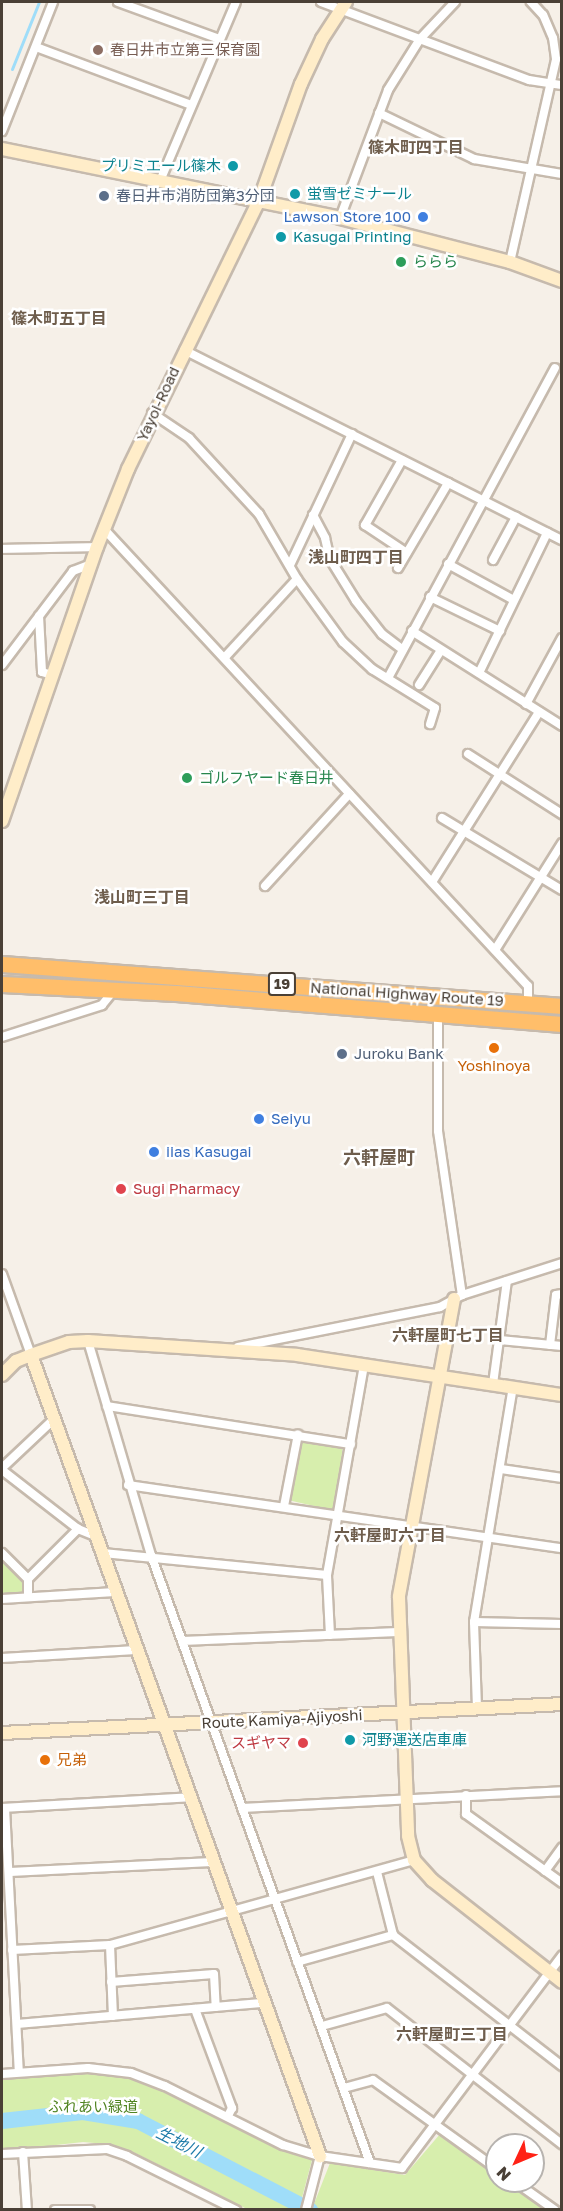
<!DOCTYPE html>
<html>
<head>
<meta charset="utf-8">
<style>
	body { margin:0 }
	#map { position:relative; width:563px; height:2211px; overflow:hidden; background:#f6f0e8; font-family:"Golos Text","Noto Sans JP",sans-serif }
	div>[style] { position:absolute }
	[style*='--x'] { left:calc(var(--x)*1px); top:calc(var(--y)*1px); width:calc(var(--w)*1px); rotate:calc(var(--a)*1deg) }
	.green>* { inset:0; background:#d7eead }
	.stream>* { height:3px; margin:-1.5px; padding:0 1.5px; transform-origin:1.5px; border-radius:1.5px; background:#9fddf9 }
	.river>* { height:16px; margin:-8px; padding:0 8px; transform-origin:8px; border-radius:8px; background:#9fddf9 }
	.roads { filter:drop-shadow(2px 0 #c6baad) drop-shadow(-2px 0 #c6baad) drop-shadow(0 2px #c6baad) drop-shadow(0 -2px #c6baad) }
	.street>* { height:8px; margin:-4px; padding:0 4px; transform-origin:4px; border-radius:4px; background:#fff }
	.secondary>* { height:12px; margin:-6px; padding:0 6px; transform-origin:6px; border-radius:6px; background:#ffedc9 }
	.highway>* { height:15px; margin:-7.5px; padding:0 7.5px; transform-origin:7.5px; border-radius:7.5px; background:#ffbe6a }
	.dots>* { width:16px; height:16px; translate:-50% -50%; box-sizing:border-box; border:3px solid #fff; border-radius:50% }
	span { translate:-50% -50%; white-space:nowrap; text-align:center; line-height:1.15; -webkit-text-stroke:5px #fff; paint-order:stroke }
	.shield-label span { padding:2px 4px; background:#fff; border:2px solid; border-radius:4px; -webkit-text-stroke-width:0 }
	.shield-label { font-size:14px; color:#4a4036; font-weight:700 }
	.education-label { font-size:15px; color:#785e54 }
	.left { translate:0 -50%; text-align:left }
	.culture-label { font-size:15px; color:#0d838f }
	.right { translate:-100% -50%; text-align:right }
	.service-label { font-size:15px; color:#4e5e75 }
	.shop-label { font-size:15px; color:#366cbe }
	.leisure-label { font-size:15px; color:#27864d }
	.street-label { font-size:15px; color:#4a4036 }
	.food-label { font-size:15px; color:#c56008 }
	.health-label { font-size:15px; color:#be3a42 }
	.park-label { font-size:15px; color:#508421 }
	.neighbourhood-label { font-size:16px; color:#6e5d4c; font-weight:700 }
	.water-label { font-size:16px; color:#1f7ca9; font-style:italic }
	.quarter-label { font-size:18px; color:#6e5d4c; font-weight:700 }
	.frame { position:absolute; inset:0; border:3px solid #4a4036; pointer-events:none }
	.north { position:absolute; left:485px; top:2133px; width:60px; height:60px; box-sizing:border-box; background:#fff; border:2px solid #b7b3af; border-radius:50%; rotate:226deg; font-size:16px; font-weight:700; line-height:24px; text-align:center; color:#4a4036 }
	.north::after { content:''; display:block; margin:auto; width:21px; height:27px; background:#ff2216; clip-path:polygon(50% 0,100% 100%,50% 72%,0 100%) }
</style>
</head>
<body>
<div id="map">
	<div class="green">
		<i style="clip-path:polygon(2px 972px,561px 1014px,561px 1016px,49px 977px)"></i>
		<i style="clip-path:polygon(304px 1438px,343px 1445px,336px 1505px,331px 1510px,288px 1500px,299px 1442px)"></i>
		<i style="clip-path:polygon(2px 1559px,26px 1582px,23px 1593px,2px 1595px)"></i>
		<i style="clip-path:polygon(80px 2071px,116px 2075px,160px 2087px,281px 2149px,312px 2160px,299px 2209px,247px 2209px,135px 2153px,106px 2144px,83px 2142px,2px 2151px,2px 2080px)"></i>
		<i style="clip-path:polygon(440px 2134px,497px 2174px,497px 2181px,506px 2181px,546px 2209px,312px 2209px,330px 2163px,405px 2175px)"></i>
	</div>
	<div class="stream">
		<i style="--x:12;--y:69;--w:72;--a:-68.1"></i>
	</div>
	<div class="river">
		<i style="--x:2;--y:2121;--w:81;--a:-6.3"></i>
		<i style="--x:83;--y:2112;--w:56;--a:9.3"></i>
		<i style="--x:138;--y:2121;--w:194;--a:27.4"></i>
	</div>
	<div class="roads">
		<div class="street">
			<i style="--x:118;--y:2;--w:108;--a:20.1"></i>
			<i style="--x:321;--y:2;--w:222;--a:20.6"></i>
			<i style="--x:529;--y:80;--w:33;--a:9"></i>
			<i style="--x:36;--y:47;--w:165;--a:20.5"></i>
			<i style="--x:379;--y:113;--w:106;--a:25.8"></i>
			<i style="--x:474;--y:159;--w:89;--a:9.7"></i>
			<i style="--x:2;--y:131;--w:139;--a:-68.4"></i>
			<i style="--x:160;--y:181;--w:194;--a:-67"></i>
			<i style="--x:340;--y:218;--w:137;--a:-69.4"></i>
			<i style="--x:388;--y:90;--w:60;--a:-57.9"></i>
			<i style="--x:420;--y:39;--w:51;--a:-46.6"></i>
			<i style="--x:510;--y:262;--w:208;--a:-77.2"></i>
			<i style="--x:556;--y:59;--w:21;--a:-98"></i>
			<i style="--x:553;--y:38;--w:25;--a:-113"></i>
			<i style="--x:543;--y:15;--w:18;--a:-133"></i>
			<i style="--x:184;--y:350;--w:423;--a:26.7"></i>
			<i style="--x:152;--y:413;--w:45;--a:34"></i>
			<i style="--x:189;--y:438;--w:103;--a:47.4"></i>
			<i style="--x:259;--y:514;--w:75;--a:59.7"></i>
			<i style="--x:297;--y:579;--w:78;--a:53.9"></i>
			<i style="--x:343;--y:642;--w:40;--a:43"></i>
			<i style="--x:372;--y:669;--w:74;--a:31.8"></i>
			<i style="--x:435;--y:708;--w:17;--a:107"></i>
			<i style="--x:402;--y:460;--w:75;--a:119.6"></i>
			<i style="--x:365;--y:525;--w:50;--a:33.7"></i>
			<i style="--x:313;--y:515;--w:26;--a:62"></i>
			<i style="--x:325;--y:538;--w:22;--a:77"></i>
			<i style="--x:330;--y:559;--w:49;--a:58.2"></i>
			<i style="--x:356;--y:601;--w:42;--a:51.8"></i>
			<i style="--x:382;--y:634;--w:26;--a:37"></i>
			<i style="--x:104;--y:529;--w:623;--a:47.15"></i>
			<i style="--x:528;--y:986;--w:17;--a:90"></i>
			<i style="--x:2;--y:549;--w:95;--a:-1.2"></i>
			<i style="--x:493;--y:560;--w:49;--a:-61.9"></i>
			<i style="--x:448;--y:564;--w:75;--a:28.6"></i>
			<i style="--x:290;--y:565;--w:145;--a:-64.7"></i>
			<i style="--x:398;--y:568;--w:99;--a:-59.5"></i>
			<i style="--x:430;--y:597;--w:78;--a:25.9"></i>
			<i style="--x:39;--y:616;--w:56;--a:86.9"></i>
			<i style="--x:42;--y:672;--w:10;--a:17"></i>
			<i style="--x:412;--y:631;--w:178;--a:32.3"></i>
			<i style="--x:225;--y:657;--w:106;--a:-47.3"></i>
			<i style="--x:2;--y:665;--w:118;--a:-52.9"></i>
			<i style="--x:73;--y:571;--w:19;--a:-21"></i>
			<i style="--x:479;--y:673;--w:156;--a:-64.1"></i>
			<i style="--x:388;--y:678;--w:352;--a:-61.7"></i>
			<i style="--x:419;--y:685;--w:41;--a:-57.8"></i>
			<i style="--x:526;--y:704;--w:75;--a:-61.4"></i>
			<i style="--x:468;--y:754;--w:112;--a:32.6"></i>
			<i style="--x:442;--y:818;--w:140;--a:31"></i>
			<i style="--x:432;--y:882;--w:201;--a:-57.8"></i>
			<i style="--x:265;--y:886;--w:125;--a:-47.6"></i>
			<i style="--x:495;--y:950;--w:126;--a:-57.9"></i>
			<i style="--x:438;--y:1014;--w:117;--a:90"></i>
			<i style="--x:438;--y:1131;--w:166;--a:81.7"></i>
			<i style="--x:2;--y:1037;--w:105;--a:-17.7"></i>
			<i style="--x:102;--y:1005;--w:19;--a:-51"></i>
			<i style="--x:2;--y:1274;--w:86;--a:70.3"></i>
			<i style="--x:500;--y:1340;--w:62;--a:5.5"></i>
			<i style="--x:88;--y:1341;--w:223;--a:73.6"></i>
			<i style="--x:151;--y:1555;--w:646;--a:70.19"></i>
			<i style="--x:550;--y:1345;--w:50;--a:-83.2"></i>
			<i style="--x:556;--y:1295;--w:6;--a:-9"></i>
			<i style="--x:238;--y:1347;--w:206;--a:-11.2"></i>
			<i style="--x:440;--y:1307;--w:25;--a:-29"></i>
			<i style="--x:462;--y:1295;--w:105;--a:-17.7"></i>
			<i style="--x:493;--y:1384;--w:104;--a:-82.3"></i>
			<i style="--x:107;--y:1406;--w:247;--a:8.9"></i>
			<i style="--x:2;--y:1468;--w:70;--a:-43.3"></i>
			<i style="--x:501;--y:1469;--w:62;--a:8.4"></i>
			<i style="--x:2;--y:1470;--w:96;--a:37.8"></i>
			<i style="--x:78;--y:1529;--w:18;--a:22"></i>
			<i style="--x:128;--y:1485;--w:439;--a:8.3"></i>
			<i style="--x:284;--y:1506;--w:73;--a:-79"></i>
			<i style="--x:2;--y:1553;--w:37;--a:45"></i>
			<i style="--x:28;--y:1579;--w:71;--a:-45"></i>
			<i style="--x:103;--y:1553;--w:225;--a:5.6"></i>
			<i style="--x:28;--y:1579;--w:18;--a:90"></i>
			<i style="--x:2;--y:1599;--w:113;--a:-3.5"></i>
			<i style="--x:474;--y:1622;--w:88;--a:1.3"></i>
			<i style="--x:330;--y:1635;--w:60;--a:-92.9"></i>
			<i style="--x:327;--y:1575;--w:212;--a:-80"></i>
			<i style="--x:182;--y:1641;--w:216;--a:-2.4"></i>
			<i style="--x:2;--y:1658;--w:134;--a:-3.4"></i>
			<i style="--x:477;--y:1708;--w:86;--a:-92"></i>
			<i style="--x:474;--y:1622;--w:238;--a:-80.6"></i>
			<i style="--x:466;--y:1795;--w:19;--a:90"></i>
			<i style="--x:466;--y:1814;--w:118;--a:35.7"></i>
			<i style="--x:2;--y:1808;--w:188;--a:-3.3"></i>
			<i style="--x:5;--y:1808;--w:264;--a:87"></i>
			<i style="--x:242;--y:1808;--w:320;--a:-3"></i>
			<i style="--x:545;--y:1871;--w:29;--a:-54"></i>
			<i style="--x:9;--y:1872;--w:204;--a:-2.8"></i>
			<i style="--x:377;--y:1872;--w:65;--a:75.7"></i>
			<i style="--x:110;--y:1945;--w:71;--a:87.6"></i>
			<i style="--x:12;--y:1950;--w:98;--a:-2.9"></i>
			<i style="--x:110;--y:1945;--w:316;--a:-15.6"></i>
			<i style="--x:297;--y:1962;--w:100;--a:-15.7"></i>
			<i style="--x:393;--y:1935;--w:214;--a:37.8"></i>
			<i style="--x:111;--y:1982;--w:103;--a:-4.4"></i>
			<i style="--x:214;--y:1974;--w:33;--a:87"></i>
			<i style="--x:195;--y:2009;--w:106;--a:69.5"></i>
			<i style="--x:232;--y:2108;--w:9;--a:117"></i>
			<i style="--x:17;--y:2024;--w:248;--a:-4.9"></i>
			<i style="--x:322;--y:2026;--w:67;--a:-15.5"></i>
			<i style="--x:387;--y:2008;--w:222;--a:37.9"></i>
			<i style="--x:2;--y:2074;--w:86;--a:-4"></i>
			<i style="--x:88;--y:2068;--w:43;--a:6.6"></i>
			<i style="--x:131;--y:2073;--w:36;--a:21"></i>
			<i style="--x:165;--y:2086;--w:132;--a:26.6"></i>
			<i style="--x:283;--y:2145;--w:39;--a:17"></i>
			<i style="--x:320;--y:2156;--w:83;--a:8.3"></i>
			<i style="--x:402;--y:2168;--w:266;--a:-53"></i>
			<i style="--x:344;--y:2088;--w:30;--a:-15"></i>
			<i style="--x:373;--y:2080;--w:153;--a:35.7"></i>
			<i style="--x:23;--y:2152;--w:58;--a:86.1"></i>
			<i style="--x:2;--y:2154;--w:105;--a:-2.7"></i>
			<i style="--x:107;--y:2149;--w:21;--a:19"></i>
			<i style="--x:127;--y:2156;--w:122;--a:26.4"></i>
			<i style="--x:514;--y:2181;--w:50;--a:35.3"></i>
			<i style="--x:55;--y:2210;--w:35;--a:0"></i>
			<i style="--x:306;--y:2210;--w:56;--a:-75.5"></i>
		</div>
		<div class="secondary">
			<i style="--x:2;--y:149;--w:345;--a:11.5"></i>
			<i style="--x:340;--y:218;--w:176;--a:14.5"></i>
			<i style="--x:510;--y:262;--w:55;--a:20.1"></i>
			<i style="--x:2;--y:821;--w:290;--a:-70.9"></i>
			<i style="--x:97;--y:547;--w:84;--a:-68.3"></i>
			<i style="--x:128;--y:469;--w:298;--a:-64"></i>
			<i style="--x:259;--y:201;--w:124;--a:-70.3"></i>
			<i style="--x:301;--y:84;--w:50;--a:-65"></i>
			<i style="--x:322;--y:39;--w:44;--a:-57"></i>
			<i style="--x:454;--y:1299;--w:303;--a:100.5"></i>
			<i style="--x:399;--y:1597;--w:239;--a:87.8"></i>
			<i style="--x:408;--y:1836;--w:25;--a:76"></i>
			<i style="--x:414;--y:1860;--w:27;--a:48"></i>
			<i style="--x:432;--y:1880;--w:165;--a:38.1"></i>
			<i style="--x:31;--y:1355;--w:852;--a:70.16"></i>
			<i style="--x:2;--y:1375;--w:20;--a:-45"></i>
			<i style="--x:16;--y:1361;--w:16;--a:-22"></i>
			<i style="--x:31;--y:1355;--w:40;--a:-18.9"></i>
			<i style="--x:69;--y:1342;--w:19;--a:-3"></i>
			<i style="--x:88;--y:1341;--w:209;--a:3.8"></i>
			<i style="--x:297;--y:1355;--w:268;--a:8.6"></i>
			<i style="--x:2;--y:1733;--w:561;--a:-2.96"></i>
		</div>
		<div class="highway">
			<i style="--x:2;--y:964;--w:562;--a:4.29"></i>
			<i style="--x:2;--y:984;--w:174;--a:3"></i>
			<i style="--x:176;--y:993;--w:387;--a:4.6"></i>
		</div>
	</div>
	<div class="dots">
		<i style="left:98px;top:50px;background:#8d6e63"></i>
		<i style="left:233px;top:166px;background:#0f9aa8"></i>
		<i style="left:295px;top:194px;background:#0f9aa8"></i>
		<i style="left:104px;top:196px;background:#5c6f8a"></i>
		<i style="left:423px;top:217px;background:#3f7fe0"></i>
		<i style="left:281px;top:237px;background:#0f9aa8"></i>
		<i style="left:401px;top:262px;background:#2e9e5b"></i>
		<i style="left:187px;top:778px;background:#2e9e5b"></i>
		<i style="left:494px;top:1048px;background:#e8710a"></i>
		<i style="left:342px;top:1054px;background:#5c6f8a"></i>
		<i style="left:259px;top:1119px;background:#3f7fe0"></i>
		<i style="left:154px;top:1152px;background:#3f7fe0"></i>
		<i style="left:121px;top:1189px;background:#e0444e"></i>
		<i style="left:350px;top:1740px;background:#0f9aa8"></i>
		<i style="left:303px;top:1743px;background:#e0444e"></i>
		<i style="left:45px;top:1760px;background:#e8710a"></i>
	</div>
	<div class="shield-label">
		<span style="left:282px;top:984px">19</span>
	</div>
	<div class="education-label">
		<span class="left" style="left:110px;top:50px">春日井市立第三保育園</span>
	</div>
	<div class="culture-label">
		<span class="right" style="left:221px;top:166px">プリミエール篠木</span>
		<span class="left" style="left:307px;top:194px">蛍雪ゼミナール</span>
		<span class="left" style="left:293px;top:237px">Kasugai Printing</span>
		<span class="left" style="left:362px;top:1740px">河野運送店車庫</span>
	</div>
	<div class="service-label">
		<span class="left" style="left:116px;top:196px">春日井市消防団第3分団</span>
		<span class="left" style="left:354px;top:1054px">Juroku Bank</span>
	</div>
	<div class="shop-label">
		<span class="right" style="left:411px;top:217px">Lawson Store 100</span>
		<span class="left" style="left:271px;top:1119px">Seiyu</span>
		<span class="left" style="left:166px;top:1152px">iias Kasugai</span>
	</div>
	<div class="leisure-label">
		<span class="left" style="left:413px;top:262px">ららら</span>
		<span class="left" style="left:199px;top:778px">ゴルフヤード春日井</span>
	</div>
	<div class="street-label">
		<span style="left:158px;top:404px;rotate:-65deg">Yayoi-Road</span>
		<span style="left:407px;top:994px;rotate:4deg">National Highway Route 19</span>
		<span style="left:282px;top:1719px;rotate:-3deg">Route Kamiya-Ajiyoshi</span>
	</div>
	<div class="food-label">
		<span style="left:494px;top:1066px">Yoshinoya</span>
		<span class="left" style="left:57px;top:1760px">兄弟</span>
	</div>
	<div class="health-label">
		<span class="left" style="left:133px;top:1189px">Sugi Pharmacy</span>
		<span class="right" style="left:291px;top:1743px">スギヤマ</span>
	</div>
	<div class="park-label">
		<span style="left:93px;top:2107px">ふれあい緑道</span>
	</div>
	<div class="neighbourhood-label">
		<span style="left:416px;top:147px">篠木町四丁目</span>
		<span style="left:59px;top:318px">篠木町五丁目</span>
		<span style="left:356px;top:557px">浅山町四丁目</span>
		<span style="left:142px;top:897px">浅山町三丁目</span>
		<span style="left:448px;top:1335px">六軒屋町七丁目</span>
		<span style="left:390px;top:1535px">六軒屋町六丁目</span>
		<span style="left:452px;top:2034px">六軒屋町三丁目</span>
	</div>
	<div class="water-label">
		<span style="left:179px;top:2142px;rotate:27deg">生地川</span>
	</div>
	<div class="quarter-label">
		<span style="left:379px;top:1157px">六軒屋町</span>
	</div>
	<div class="frame"></div>
	<div class="north">N</div>
</div>
</body>
</html>
